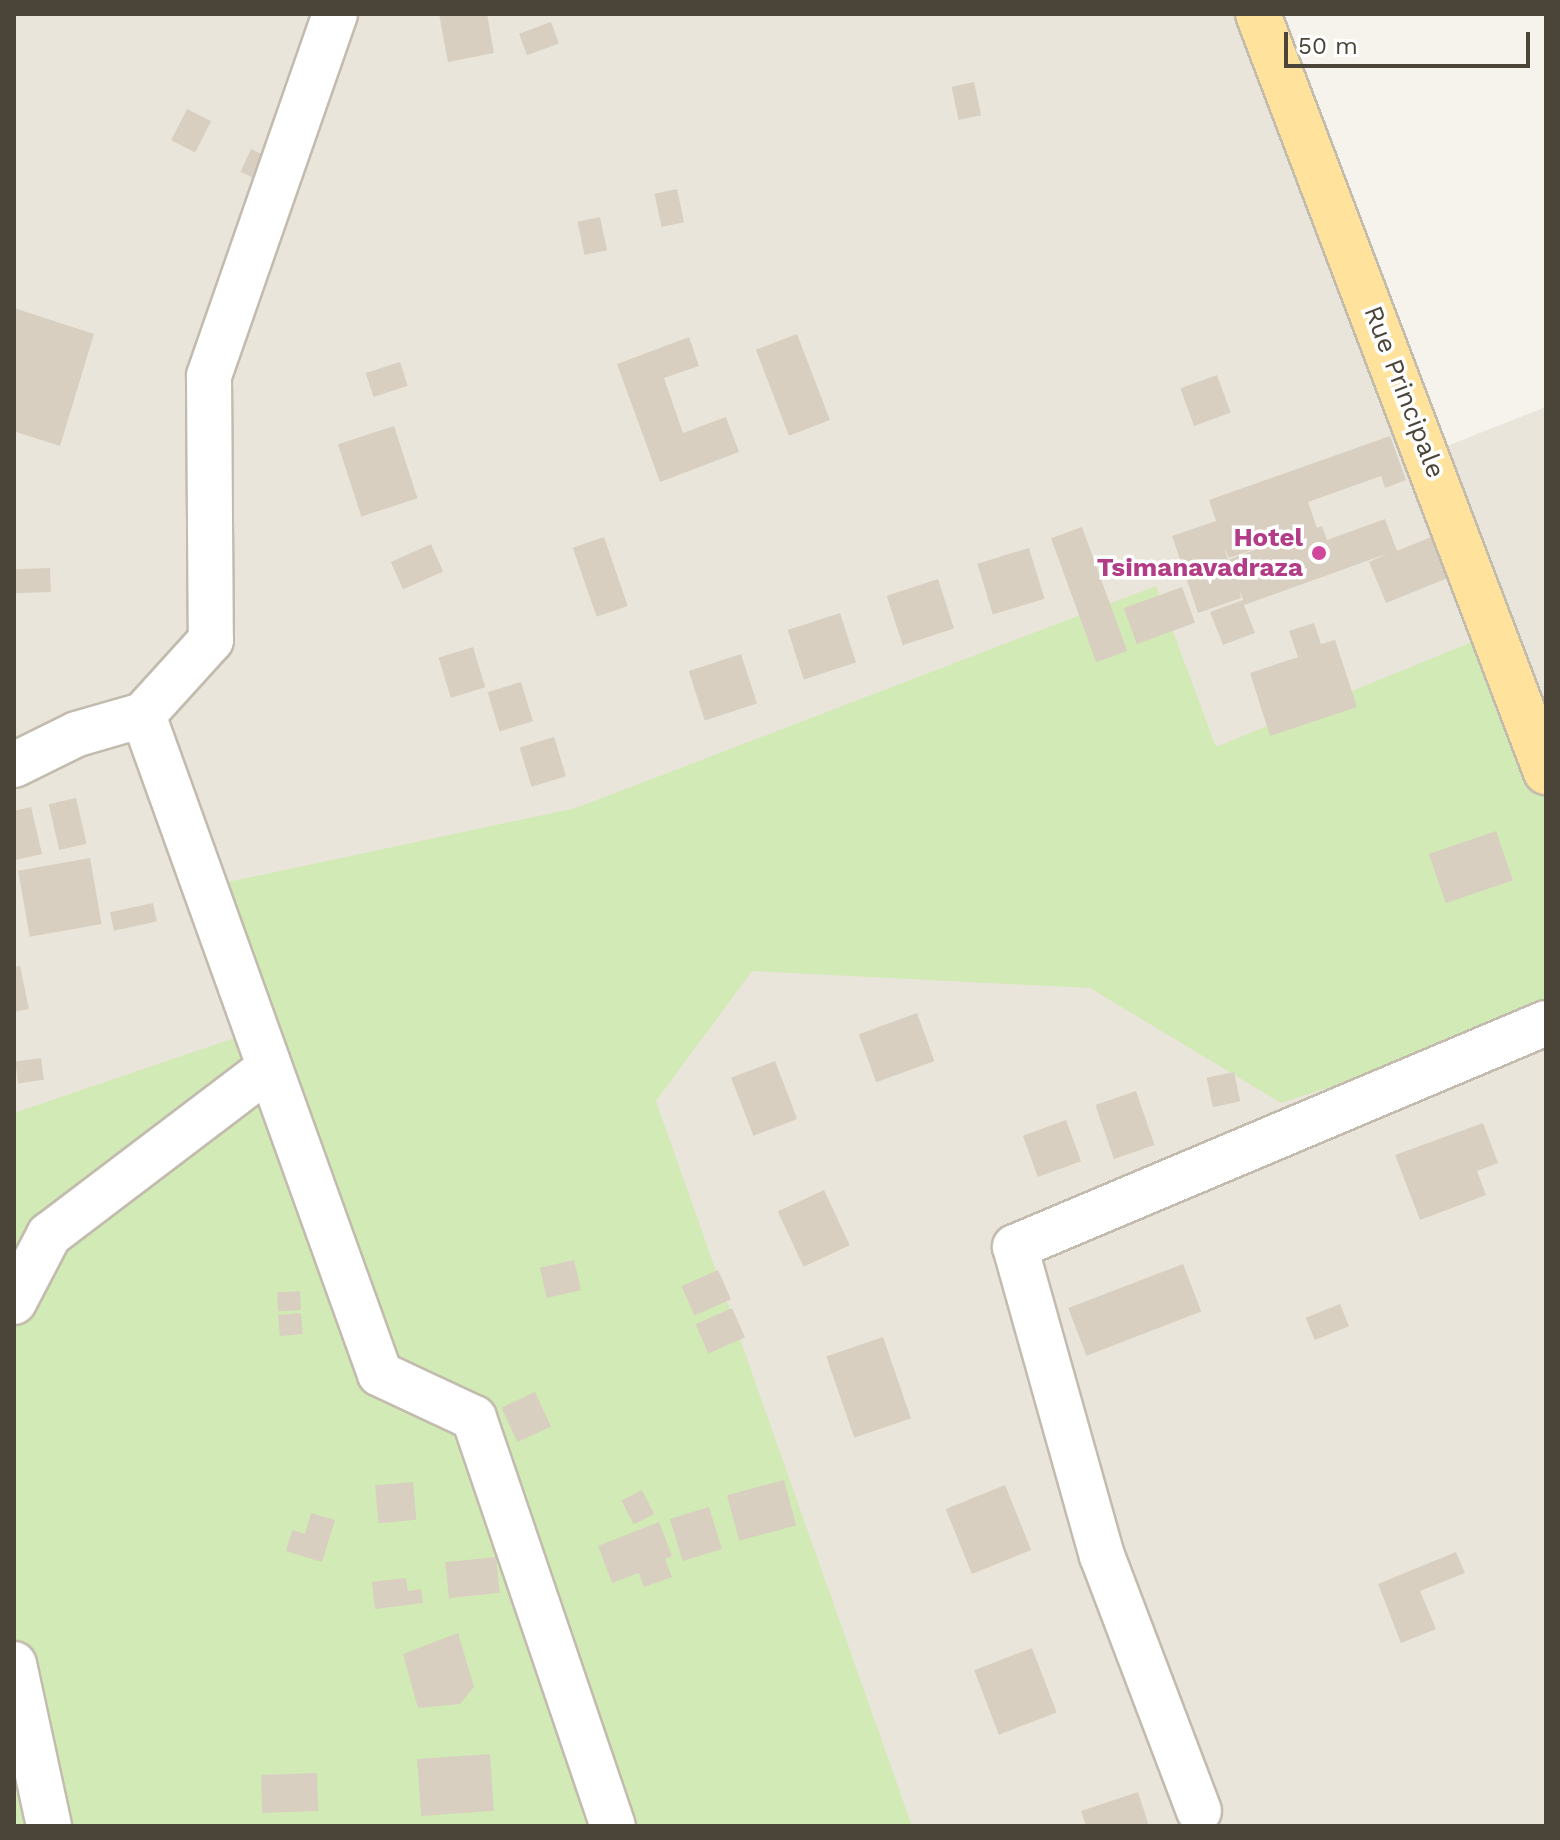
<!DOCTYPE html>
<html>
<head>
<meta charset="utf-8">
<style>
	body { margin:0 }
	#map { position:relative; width:1560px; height:1840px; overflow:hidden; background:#f6f3ec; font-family:"Work Sans",sans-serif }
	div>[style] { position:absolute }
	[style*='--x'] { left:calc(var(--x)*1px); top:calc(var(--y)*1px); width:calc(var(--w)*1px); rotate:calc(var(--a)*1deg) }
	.residential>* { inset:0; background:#eae5da }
	.green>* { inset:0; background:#d2eab5 }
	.building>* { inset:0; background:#d8cfc1; transform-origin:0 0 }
	.roads { filter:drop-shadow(2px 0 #c2bbae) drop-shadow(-2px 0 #c2bbae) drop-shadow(0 2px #c2bbae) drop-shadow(0 -2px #c2bbae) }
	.minor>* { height:44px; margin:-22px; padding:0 22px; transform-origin:22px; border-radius:22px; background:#fff }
	.major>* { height:44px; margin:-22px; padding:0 22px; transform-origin:22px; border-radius:22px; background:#ffe39c }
	.dots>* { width:22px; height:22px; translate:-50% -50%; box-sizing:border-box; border:4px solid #fff; border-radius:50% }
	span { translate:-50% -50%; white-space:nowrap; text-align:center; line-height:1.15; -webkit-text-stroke:7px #fff; paint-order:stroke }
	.street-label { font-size:26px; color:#4b4439 }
	.hotel-label { font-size:26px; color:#b23c85; font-weight:700 }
	.right { translate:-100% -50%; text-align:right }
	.frame { position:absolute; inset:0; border:16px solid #4b4439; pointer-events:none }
	.scale { position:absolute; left:1284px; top:32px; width:246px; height:36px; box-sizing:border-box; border:4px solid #4b4439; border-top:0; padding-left:10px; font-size:24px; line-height:28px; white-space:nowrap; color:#4b4439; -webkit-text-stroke:6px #fff; paint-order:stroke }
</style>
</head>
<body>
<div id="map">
	<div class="residential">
		<i style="clip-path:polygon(14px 14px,1258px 14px,1429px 453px,1546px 407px,1546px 1826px,14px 1826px)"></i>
	</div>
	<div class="green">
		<i style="clip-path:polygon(1156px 586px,1216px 747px,1496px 632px,1546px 772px,1546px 1016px,1281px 1103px,1090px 988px,752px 971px,656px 1101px,912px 1826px,14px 1826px,14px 1113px,255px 1031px,204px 887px,576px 808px)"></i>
	</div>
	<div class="building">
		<i style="clip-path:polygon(439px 14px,487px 14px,494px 53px,448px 62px)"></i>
		<i style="left:551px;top:22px;width:23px;height:34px;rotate:70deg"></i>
		<i style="left:974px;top:82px;width:34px;height:23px;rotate:78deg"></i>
		<i style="left:187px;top:109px;width:27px;height:35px;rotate:27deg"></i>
		<i style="left:251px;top:149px;width:26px;height:25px;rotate:25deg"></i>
		<i style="left:677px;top:189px;width:34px;height:23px;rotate:78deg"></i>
		<i style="left:600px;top:217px;width:34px;height:23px;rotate:78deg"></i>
		<i style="clip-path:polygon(14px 308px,94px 334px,60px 446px,16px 432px)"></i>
		<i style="left:797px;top:334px;width:92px;height:44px;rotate:69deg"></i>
		<i style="clip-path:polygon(689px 337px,699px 366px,664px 378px,683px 433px,726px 417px,739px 452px,660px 482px,617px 364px)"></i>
		<i style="left:400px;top:362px;width:25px;height:36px;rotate:72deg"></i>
		<i style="left:1217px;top:375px;width:40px;height:39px;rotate:70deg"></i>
		<i style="left:394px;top:426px;width:76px;height:59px;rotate:72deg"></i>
		<i style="clip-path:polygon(evenodd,1390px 436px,1406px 480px,1385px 488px,1381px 476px,1308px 502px,1317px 528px,1322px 526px,1327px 540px,1385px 519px,1397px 551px,1431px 537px,1448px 578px,1386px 603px,1369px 562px,1389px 553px,1244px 605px,1255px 633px,1223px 645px,1210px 612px,1243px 600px,1240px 590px,1241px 598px,1198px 613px,1172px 536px,1216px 521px,1209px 500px,1390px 436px,1294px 535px,1228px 560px,1224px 547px,1229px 558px,1294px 535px)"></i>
		<i style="left:1082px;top:527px;width:132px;height:33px;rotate:70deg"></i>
		<i style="left:604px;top:537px;width:73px;height:33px;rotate:71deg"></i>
		<i style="left:431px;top:544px;width:30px;height:44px;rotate:66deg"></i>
		<i style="left:1029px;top:548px;width:53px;height:54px;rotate:73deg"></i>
		<i style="left:50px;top:568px;width:24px;height:36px;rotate:88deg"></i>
		<i style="left:938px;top:579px;width:52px;height:54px;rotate:72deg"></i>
		<i style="left:1182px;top:587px;width:38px;height:62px;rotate:70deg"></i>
		<i style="left:840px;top:613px;width:52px;height:55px;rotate:72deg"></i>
		<i style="clip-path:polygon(1314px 623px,1321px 644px,1335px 640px,1357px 707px,1270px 736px,1250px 673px,1298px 657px,1289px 631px)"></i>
		<i style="left:473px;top:647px;width:42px;height:36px;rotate:73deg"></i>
		<i style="left:741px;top:654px;width:52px;height:55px;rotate:72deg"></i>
		<i style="left:521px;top:682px;width:41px;height:35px;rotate:73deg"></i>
		<i style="left:554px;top:737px;width:41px;height:36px;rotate:73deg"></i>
		<i style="left:76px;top:798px;width:47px;height:28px;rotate:77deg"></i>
		<i style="clip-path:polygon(31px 807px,42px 854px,15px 860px,14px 811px)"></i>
		<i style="left:1496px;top:831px;width:52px;height:71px;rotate:71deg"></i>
		<i style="left:90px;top:858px;width:67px;height:73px;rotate:80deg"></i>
		<i style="left:153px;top:903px;width:19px;height:44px;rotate:78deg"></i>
		<i style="clip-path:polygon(20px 966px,29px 1009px,14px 1012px,14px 967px)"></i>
		<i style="left:917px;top:1013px;width:51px;height:62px;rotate:70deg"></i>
		<i style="left:41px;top:1058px;width:22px;height:26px;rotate:82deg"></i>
		<i style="left:775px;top:1061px;width:62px;height:47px;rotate:69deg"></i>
		<i style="left:1234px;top:1072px;width:30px;height:28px;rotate:78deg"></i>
		<i style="left:1136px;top:1091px;width:57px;height:43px;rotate:71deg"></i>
		<i style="left:1066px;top:1120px;width:44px;height:46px;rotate:70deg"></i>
		<i style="clip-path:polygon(1483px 1123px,1498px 1163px,1477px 1171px,1486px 1195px,1420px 1220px,1395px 1155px)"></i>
		<i style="left:824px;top:1190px;width:61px;height:51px;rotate:65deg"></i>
		<i style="left:574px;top:1260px;width:31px;height:35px;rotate:77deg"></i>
		<i style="left:1183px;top:1264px;width:51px;height:123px;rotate:69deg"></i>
		<i style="left:718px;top:1270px;width:32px;height:40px;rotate:66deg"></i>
		<i style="left:300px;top:1291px;width:19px;height:23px;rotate:87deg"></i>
		<i style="left:1340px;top:1304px;width:24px;height:37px;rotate:68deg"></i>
		<i style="left:732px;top:1308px;width:32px;height:40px;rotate:66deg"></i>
		<i style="left:301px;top:1313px;width:21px;height:23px;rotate:85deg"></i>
		<i style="left:883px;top:1337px;width:86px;height:60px;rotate:71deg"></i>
		<i style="left:535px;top:1392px;width:38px;height:37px;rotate:65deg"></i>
		<i style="left:784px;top:1480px;width:47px;height:59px;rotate:75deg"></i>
		<i style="left:413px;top:1482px;width:38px;height:38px;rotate:85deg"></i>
		<i style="left:1005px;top:1485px;width:70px;height:64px;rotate:68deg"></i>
		<i style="left:642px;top:1490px;width:27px;height:23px;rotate:63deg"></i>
		<i style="left:709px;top:1507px;width:44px;height:41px;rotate:73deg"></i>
		<i style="clip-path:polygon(311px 1513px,335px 1520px,322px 1562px,286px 1551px,292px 1530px,305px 1534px)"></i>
		<i style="clip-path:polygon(659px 1522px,672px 1556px,665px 1559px,672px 1577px,644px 1587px,639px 1573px,612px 1583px,598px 1546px)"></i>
		<i style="clip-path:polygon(1456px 1552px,1465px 1573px,1420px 1591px,1436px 1629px,1401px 1643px,1378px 1584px)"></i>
		<i style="left:496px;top:1557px;width:36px;height:51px;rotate:84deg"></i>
		<i style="clip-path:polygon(406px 1578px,408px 1591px,421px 1589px,423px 1603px,375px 1609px,372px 1582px)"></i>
		<i style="clip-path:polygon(458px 1633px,474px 1687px,460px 1704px,418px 1708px,403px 1654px)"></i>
		<i style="left:1032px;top:1648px;width:69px;height:62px;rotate:69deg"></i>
		<i style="left:490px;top:1754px;width:57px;height:73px;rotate:86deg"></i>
		<i style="left:317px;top:1773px;width:38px;height:56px;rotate:88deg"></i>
		<i style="clip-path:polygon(1138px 1792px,1149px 1826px,1086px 1826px,1081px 1811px)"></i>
	</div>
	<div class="roads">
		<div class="minor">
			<i style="--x:335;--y:14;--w:383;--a:109.2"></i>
			<i style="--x:209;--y:376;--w:264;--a:89.6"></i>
			<i style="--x:211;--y:640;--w:101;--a:132.2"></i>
			<i style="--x:143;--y:715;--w:700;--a:70.22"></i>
			<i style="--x:380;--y:1374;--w:104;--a:25.1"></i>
			<i style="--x:474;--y:1418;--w:431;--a:71.2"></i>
			<i style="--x:14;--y:765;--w:70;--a:-26.2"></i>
			<i style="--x:77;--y:734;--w:69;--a:-16.1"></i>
			<i style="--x:14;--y:1302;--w:76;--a:-62.4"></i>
			<i style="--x:49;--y:1235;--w:276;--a:-37.2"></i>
			<i style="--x:14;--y:1664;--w:166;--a:77.8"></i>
			<i style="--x:1199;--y:1811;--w:273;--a:-110.8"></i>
			<i style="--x:1102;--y:1556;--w:321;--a:-105.7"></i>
			<i style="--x:1015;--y:1247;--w:576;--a:-22.87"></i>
		</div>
		<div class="major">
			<i style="--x:1258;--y:14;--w:811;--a:69.2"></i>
		</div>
	</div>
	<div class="dots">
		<i style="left:1319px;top:553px;background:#d1479c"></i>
	</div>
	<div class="street-label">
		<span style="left:1404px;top:392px;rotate:69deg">Rue Principale</span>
	</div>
	<div class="hotel-label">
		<span class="right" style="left:1303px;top:553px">Hotel<br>Tsimanavadraza</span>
	</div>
	<div class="frame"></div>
	<div class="scale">50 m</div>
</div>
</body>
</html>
